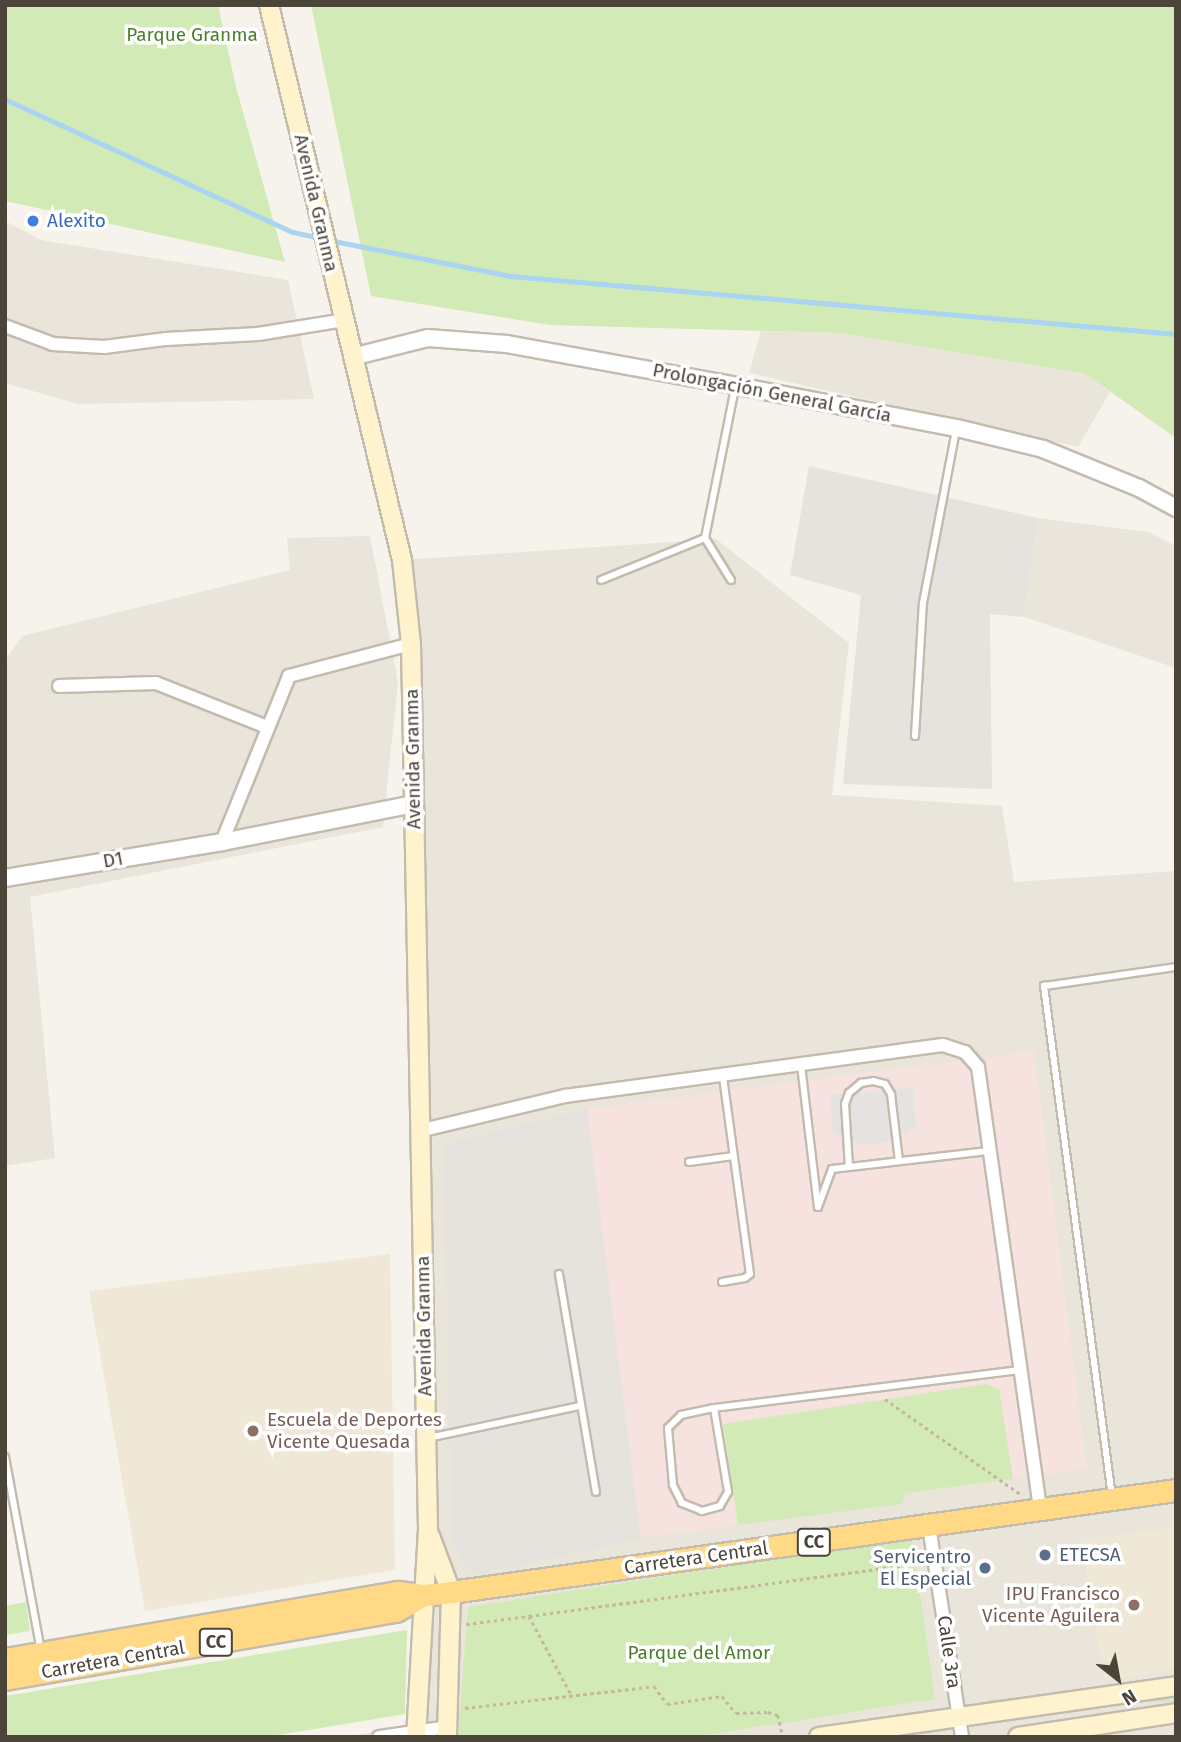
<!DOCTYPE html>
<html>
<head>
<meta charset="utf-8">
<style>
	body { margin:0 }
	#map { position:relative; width:1181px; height:1742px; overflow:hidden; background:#f6f3ec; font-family:"Fira Sans",sans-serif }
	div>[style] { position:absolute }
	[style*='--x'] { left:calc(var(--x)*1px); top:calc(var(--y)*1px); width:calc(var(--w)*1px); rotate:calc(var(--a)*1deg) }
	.residential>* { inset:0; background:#eae5da }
	.industrial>* { inset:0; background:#e6e2dd }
	.education>* { inset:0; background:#efe8d6 }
	.medical>* { inset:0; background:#f6e3e0 }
	.green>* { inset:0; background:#d2eab5; transform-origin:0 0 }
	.parking>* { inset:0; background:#e5e3e0 }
	.stream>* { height:4.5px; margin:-2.25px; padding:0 2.25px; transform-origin:2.25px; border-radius:2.25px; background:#a9d4f2 }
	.path>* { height:2.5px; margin-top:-1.25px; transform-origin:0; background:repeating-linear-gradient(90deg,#c4b79f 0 3.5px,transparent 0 7px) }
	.roads { filter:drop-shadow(2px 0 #c2bbae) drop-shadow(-2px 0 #c2bbae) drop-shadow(0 2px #c2bbae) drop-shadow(0 -2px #c2bbae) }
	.service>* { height:6px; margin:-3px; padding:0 3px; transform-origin:3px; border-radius:3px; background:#fff }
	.minor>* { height:12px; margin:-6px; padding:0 6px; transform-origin:6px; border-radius:6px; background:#fff }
	.tertiary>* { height:16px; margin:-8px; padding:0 8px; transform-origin:8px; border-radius:8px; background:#fff }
	.secondary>* { height:18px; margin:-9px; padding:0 9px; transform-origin:9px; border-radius:9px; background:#fff3cd }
	.trunk>* { height:21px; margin:-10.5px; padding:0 10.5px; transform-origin:10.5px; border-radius:10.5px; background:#ffd985 }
	.dots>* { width:19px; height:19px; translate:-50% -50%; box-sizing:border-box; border:4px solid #fff; border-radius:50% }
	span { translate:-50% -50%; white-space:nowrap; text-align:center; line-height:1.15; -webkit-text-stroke:7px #fff; paint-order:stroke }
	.shield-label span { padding:2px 5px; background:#fff; border:2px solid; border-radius:5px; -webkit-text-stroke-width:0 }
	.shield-label { font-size:18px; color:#4b4439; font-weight:700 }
	.park-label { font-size:19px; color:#4a7f2a }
	.street-label { font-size:19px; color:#4b4439 }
	.shop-label { font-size:19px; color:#366cbe }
	.left { translate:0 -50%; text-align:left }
	.education-label { font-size:19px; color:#785e54 }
	.right { translate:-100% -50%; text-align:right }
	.service-label { font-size:19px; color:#4e5e75 }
	.frame { position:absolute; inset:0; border:7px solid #4b4439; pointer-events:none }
	.north { position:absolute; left:1083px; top:1644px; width:70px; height:70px; -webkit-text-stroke:5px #fff; paint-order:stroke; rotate:149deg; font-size:19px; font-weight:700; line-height:28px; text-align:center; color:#4b4439 }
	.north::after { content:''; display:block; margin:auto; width:24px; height:32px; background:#4b4439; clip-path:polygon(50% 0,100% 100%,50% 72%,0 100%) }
</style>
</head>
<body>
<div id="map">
	<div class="residential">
		<i style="clip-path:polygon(5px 221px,41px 240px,288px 280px,314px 399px,78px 404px,5px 383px)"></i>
		<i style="clip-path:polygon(761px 331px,839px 333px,1085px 373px,1110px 392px,1078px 447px,749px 373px)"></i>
		<i style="clip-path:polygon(1038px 518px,1148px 532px,1176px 546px,1176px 668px,1024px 617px)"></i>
		<i style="clip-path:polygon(370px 536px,398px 682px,383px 827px,30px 897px,55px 1158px,5px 1166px,5px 661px,22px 636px,290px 570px,287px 538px)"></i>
		<i style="clip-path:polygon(716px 539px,849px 643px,832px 795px,1002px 806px,1014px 882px,1176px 871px,1176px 1737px,344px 1737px,417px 1725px,426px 1610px,402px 560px)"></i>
	</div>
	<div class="industrial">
		<i style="clip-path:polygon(809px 466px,1038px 518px,1024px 617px,990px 614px,992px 789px,843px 784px,861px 595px,790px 575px)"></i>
		<i style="clip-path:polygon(587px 1109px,641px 1538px,479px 1574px,464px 1563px,452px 1540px,443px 1145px)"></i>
	</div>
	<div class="education">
		<i style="clip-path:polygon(390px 1254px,395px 1570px,145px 1611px,89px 1291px)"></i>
		<i style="clip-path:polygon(1176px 1527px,1176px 1669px,1105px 1680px,1080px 1540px)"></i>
	</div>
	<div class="medical">
		<i style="clip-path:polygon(1034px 1051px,1087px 1469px,905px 1493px,902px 1504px,641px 1538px,587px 1109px)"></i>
	</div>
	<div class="green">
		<i style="clip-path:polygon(5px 5px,218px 5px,236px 87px,285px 262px,5px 201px)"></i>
		<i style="clip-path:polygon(311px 5px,1176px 5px,1176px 438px,1084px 373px,839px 333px,550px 325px,371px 296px)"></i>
		<i style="clip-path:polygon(986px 1384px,999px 1389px,1013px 1479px,905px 1493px,902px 1504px,738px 1525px,723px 1424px)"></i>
		<i style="clip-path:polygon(912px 1538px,935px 1699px,693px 1737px,458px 1737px,468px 1607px)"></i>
		<i style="clip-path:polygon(26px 1602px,30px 1631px,5px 1635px,5px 1606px)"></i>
		<i style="clip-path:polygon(407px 1630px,405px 1714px,266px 1737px,5px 1737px,5px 1696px)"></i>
		<i style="left:1176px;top:1699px;width:3px;height:187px;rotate:90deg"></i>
	</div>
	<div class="parking">
		<i style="clip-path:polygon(913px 1088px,916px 1127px,885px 1143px,861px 1144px,833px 1134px,830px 1095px)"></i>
	</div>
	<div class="stream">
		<i style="--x:5;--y:99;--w:317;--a:24.8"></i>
		<i style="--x:293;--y:232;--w:29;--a:12"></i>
		<i style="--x:329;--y:240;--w:186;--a:11.2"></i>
		<i style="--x:511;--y:276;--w:668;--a:4.98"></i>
	</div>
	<div class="path">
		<i style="--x:885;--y:1399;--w:165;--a:35.1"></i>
		<i style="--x:529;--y:1616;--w:396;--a:-7.7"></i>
		<i style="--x:466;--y:1624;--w:64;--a:-7.2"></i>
		<i style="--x:529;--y:1616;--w:91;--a:61.7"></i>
		<i style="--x:465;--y:1708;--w:190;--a:-6.6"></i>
		<i style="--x:654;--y:1686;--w:22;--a:54"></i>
		<i style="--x:667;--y:1704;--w:56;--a:-8.3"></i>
		<i style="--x:722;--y:1696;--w:22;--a:51"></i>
		<i style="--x:736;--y:1713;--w:32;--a:-2"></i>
		<i style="--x:768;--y:1712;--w:10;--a:17"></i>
		<i style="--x:778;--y:1715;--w:23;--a:77"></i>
	</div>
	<div class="roads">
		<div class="service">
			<i style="--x:601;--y:580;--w:112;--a:-22"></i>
			<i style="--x:731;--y:580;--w:49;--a:-121.8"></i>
			<i style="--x:705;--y:538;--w:153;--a:-78.7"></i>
			<i style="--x:915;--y:736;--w:133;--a:-86.6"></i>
			<i style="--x:923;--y:603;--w:176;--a:-79.2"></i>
			<i style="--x:801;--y:1065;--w:143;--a:83.2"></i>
			<i style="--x:818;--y:1207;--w:40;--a:-69.8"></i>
			<i style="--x:832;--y:1169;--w:157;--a:-6.6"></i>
			<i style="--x:689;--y:1162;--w:45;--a:-7.6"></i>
			<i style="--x:849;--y:1167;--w:63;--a:-93.6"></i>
			<i style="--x:845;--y:1104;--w:12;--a:-70"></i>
			<i style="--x:849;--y:1093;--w:16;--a:-40"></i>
			<i style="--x:861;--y:1083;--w:12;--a:-9"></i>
			<i style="--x:873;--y:1081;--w:12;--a:14"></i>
			<i style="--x:885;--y:1084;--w:12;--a:59"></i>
			<i style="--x:891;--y:1094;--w:67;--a:83.2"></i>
			<i style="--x:559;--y:1274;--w:221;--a:80.4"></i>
			<i style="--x:722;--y:1282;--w:23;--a:-10"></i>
			<i style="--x:745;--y:1278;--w:6;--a:-39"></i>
			<i style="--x:750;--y:1274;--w:200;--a:-97.8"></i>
			<i style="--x:714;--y:1408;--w:85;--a:80.5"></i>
			<i style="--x:728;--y:1492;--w:16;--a:120"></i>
			<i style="--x:720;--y:1506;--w:19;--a:164"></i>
			<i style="--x:702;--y:1511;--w:22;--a:-158"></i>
			<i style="--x:682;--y:1503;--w:20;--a:-117"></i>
			<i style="--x:673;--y:1485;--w:57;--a:-95"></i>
			<i style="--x:668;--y:1428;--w:18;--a:-45"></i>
			<i style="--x:681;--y:1415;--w:34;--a:-12"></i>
			<i style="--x:714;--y:1408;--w:307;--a:-7.1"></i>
			<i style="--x:428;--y:1438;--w:155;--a:-11.9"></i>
			<i style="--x:5;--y:1457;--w:197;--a:79.5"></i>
			<i style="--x:1112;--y:1497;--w:516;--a:-97.58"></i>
			<i style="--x:1044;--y:986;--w:133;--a:-8.2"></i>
		</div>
		<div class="minor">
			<i style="--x:5;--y:326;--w:51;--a:20.6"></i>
			<i style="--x:53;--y:344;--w:51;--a:3.4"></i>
			<i style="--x:104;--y:347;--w:63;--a:-7.4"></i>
			<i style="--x:166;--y:339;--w:92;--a:-3.1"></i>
			<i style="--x:258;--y:334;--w:87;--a:-9.2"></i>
			<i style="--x:59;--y:686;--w:97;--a:-1.8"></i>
			<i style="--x:156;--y:683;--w:119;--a:21.6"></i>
			<i style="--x:222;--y:842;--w:179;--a:-68"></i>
			<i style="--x:289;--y:676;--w:126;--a:-14.7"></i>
			<i style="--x:419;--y:1131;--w:150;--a:-13.5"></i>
			<i style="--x:565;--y:1096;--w:381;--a:-7.7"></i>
			<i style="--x:943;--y:1045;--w:23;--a:18"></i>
			<i style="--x:965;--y:1052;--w:20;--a:49"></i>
			<i style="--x:978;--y:1067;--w:445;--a:82"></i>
			<i style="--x:929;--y:1526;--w:214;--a:81.1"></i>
			<i style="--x:379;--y:1737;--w:70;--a:-8.2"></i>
		</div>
		<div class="tertiary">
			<i style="--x:356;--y:356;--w:74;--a:-14"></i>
			<i style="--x:428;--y:338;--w:79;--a:4.3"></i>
			<i style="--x:507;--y:344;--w:213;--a:10.3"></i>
			<i style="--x:717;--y:382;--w:244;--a:10.9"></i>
			<i style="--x:957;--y:428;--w:89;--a:13.7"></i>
			<i style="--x:1043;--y:449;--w:104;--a:22.1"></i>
			<i style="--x:1139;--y:488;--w:42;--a:28.4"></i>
			<i style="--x:5;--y:878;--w:220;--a:-9.4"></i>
			<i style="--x:222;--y:842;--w:196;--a:-11.2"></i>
		</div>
		<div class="secondary">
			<i style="--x:269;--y:5;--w:571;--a:76.52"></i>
			<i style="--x:402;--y:560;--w:84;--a:83.9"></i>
			<i style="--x:411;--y:644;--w:885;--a:88.9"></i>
			<i style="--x:428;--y:1529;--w:208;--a:93.3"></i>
			<i style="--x:430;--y:1536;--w:60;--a:69.4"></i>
			<i style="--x:451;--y:1592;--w:145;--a:91.6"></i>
			<i style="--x:819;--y:1737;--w:361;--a:-8.1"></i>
			<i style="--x:1018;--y:1737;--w:160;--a:-8.6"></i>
		</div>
		<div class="trunk">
			<i style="--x:5;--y:1659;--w:399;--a:-9.7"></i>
			<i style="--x:398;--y:1592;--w:26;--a:7"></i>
			<i style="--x:424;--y:1595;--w:27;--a:-6"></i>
			<i style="--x:451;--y:1592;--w:732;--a:-8.01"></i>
			<i style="--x:5;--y:1679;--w:397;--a:-9.9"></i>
			<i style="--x:396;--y:1611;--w:32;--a:-30"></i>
		</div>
	</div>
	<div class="dots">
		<i style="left:33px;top:221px;background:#3f7fe0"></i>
		<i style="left:253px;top:1431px;background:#8d6e63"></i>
		<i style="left:1045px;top:1555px;background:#5c6f8a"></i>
		<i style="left:985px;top:1568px;background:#5c6f8a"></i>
		<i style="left:1134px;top:1605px;background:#8d6e63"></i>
	</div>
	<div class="shield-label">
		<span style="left:814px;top:1542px">CC</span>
		<span style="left:216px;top:1642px">CC</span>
	</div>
	<div class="park-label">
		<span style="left:192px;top:35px">Parque Granma</span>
		<span style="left:699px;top:1653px">Parque del Amor</span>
	</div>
	<div class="street-label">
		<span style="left:316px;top:203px;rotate:77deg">Avenida Granma</span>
		<span style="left:772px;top:393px;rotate:11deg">Prolongación General García</span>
		<span style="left:413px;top:759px;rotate:-91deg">Avenida Granma</span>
		<span style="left:113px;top:860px;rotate:-10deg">D1</span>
		<span style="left:424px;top:1326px;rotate:-91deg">Avenida Granma</span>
		<span style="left:696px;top:1558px;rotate:-8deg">Carretera Central</span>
		<span style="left:949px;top:1652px;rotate:82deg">Calle 3ra</span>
		<span style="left:113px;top:1660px;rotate:-10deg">Carretera Central</span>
	</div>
	<div class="shop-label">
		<span class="left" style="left:47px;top:221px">Alexito</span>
	</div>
	<div class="education-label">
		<span class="left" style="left:267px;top:1431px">Escuela de Deportes<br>Vicente Quesada</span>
		<span class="right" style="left:1120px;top:1605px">IPU Francisco<br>Vicente Aguilera</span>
	</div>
	<div class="service-label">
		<span class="left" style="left:1059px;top:1555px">ETECSA</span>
		<span class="right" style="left:971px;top:1568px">Servicentro<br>El Especial</span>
	</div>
	<div class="frame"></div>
	<div class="north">N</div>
</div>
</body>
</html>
